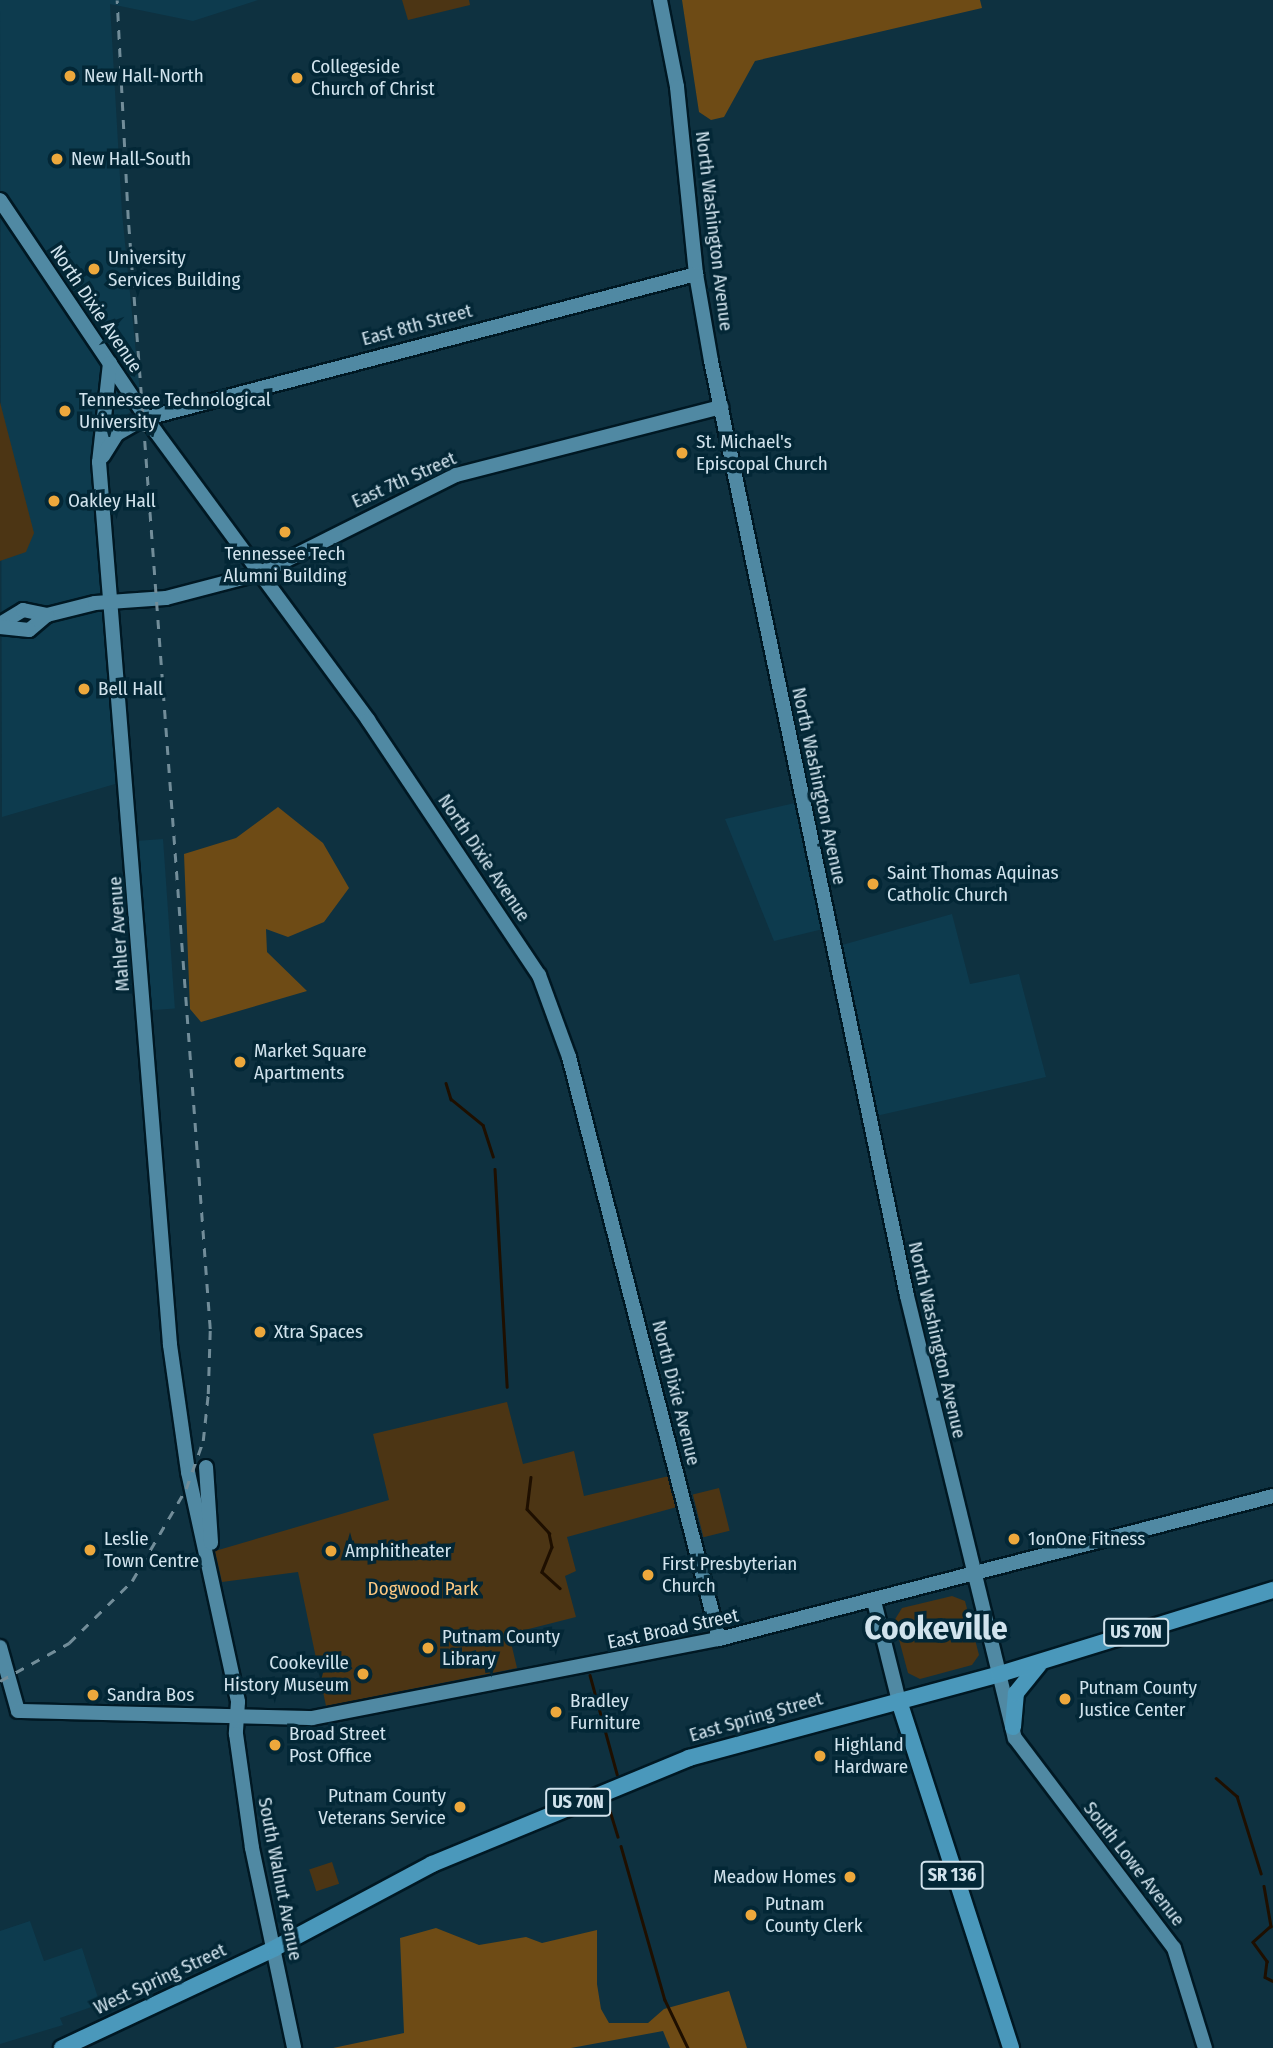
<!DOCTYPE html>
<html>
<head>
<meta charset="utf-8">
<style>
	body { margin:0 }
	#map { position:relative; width:1273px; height:2048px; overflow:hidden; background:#0e3140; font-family:"Fira Sans Condensed",sans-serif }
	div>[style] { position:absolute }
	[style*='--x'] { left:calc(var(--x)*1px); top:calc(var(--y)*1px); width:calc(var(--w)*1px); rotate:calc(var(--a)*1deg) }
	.built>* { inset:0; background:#0d3b4e; transform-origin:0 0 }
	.green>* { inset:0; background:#4c3514; transform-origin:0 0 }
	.forest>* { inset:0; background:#6e4b15 }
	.stream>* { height:2.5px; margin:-1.25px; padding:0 1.25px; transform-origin:1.25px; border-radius:1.25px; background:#1e0f00 }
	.roads { filter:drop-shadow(2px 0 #001823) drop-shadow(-2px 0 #001823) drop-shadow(0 2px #001823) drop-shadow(0 -2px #001823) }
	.secondary>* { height:14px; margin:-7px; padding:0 7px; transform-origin:7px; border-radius:7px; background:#5089a3 }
	.primary>* { height:16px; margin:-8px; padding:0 8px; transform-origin:8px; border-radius:8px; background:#4a98bb }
	.rail>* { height:2.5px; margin-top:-1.25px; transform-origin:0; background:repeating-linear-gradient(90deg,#728d99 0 9px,transparent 0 18px) }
	.dots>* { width:19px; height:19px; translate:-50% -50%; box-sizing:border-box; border:4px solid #032736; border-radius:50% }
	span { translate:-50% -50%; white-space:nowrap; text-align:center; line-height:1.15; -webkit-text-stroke:7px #032736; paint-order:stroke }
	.shield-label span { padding:2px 5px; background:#032736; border:2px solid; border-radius:5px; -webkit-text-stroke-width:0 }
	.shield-label { font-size:18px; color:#d1e3ed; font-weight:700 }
	.poi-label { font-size:19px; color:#d1e3ed }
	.left { translate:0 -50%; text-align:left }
	.right { translate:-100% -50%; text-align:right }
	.street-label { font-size:19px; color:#d1e3ed }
	.park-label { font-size:19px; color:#fcc881 }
	.town-label { font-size:33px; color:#d1e3ed; font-weight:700 }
</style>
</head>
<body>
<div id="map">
	<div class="built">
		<i style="clip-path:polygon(0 0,258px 0,193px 21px,110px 4px,122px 213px,141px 403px,111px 428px,96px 458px,122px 782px,2px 817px)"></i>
		<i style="clip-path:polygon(795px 803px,823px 929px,774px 941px,725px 819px)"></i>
		<i style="left:163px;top:839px;width:170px;height:24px;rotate:86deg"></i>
		<i style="clip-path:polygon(952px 914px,970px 984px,1019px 974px,1046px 1077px,876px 1116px,842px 945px)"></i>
		<i style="clip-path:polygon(30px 1921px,44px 1961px,82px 1948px,100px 2004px,60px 2018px,63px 2025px,0 2044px,0 1931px)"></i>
	</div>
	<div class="green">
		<i style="clip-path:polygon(402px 0,469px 0,470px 5px,408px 20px)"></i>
		<i style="clip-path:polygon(0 402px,34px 533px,26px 552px,0 561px)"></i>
		<i style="clip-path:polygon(507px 1402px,523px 1464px,574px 1451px,584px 1496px,669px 1476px,677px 1507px,567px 1537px,576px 1571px,565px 1576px,576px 1617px,509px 1634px,517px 1668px,326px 1706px,298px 1572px,222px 1582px,215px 1551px,389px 1500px,373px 1434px)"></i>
		<i style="left:719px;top:1488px;width:44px;height:27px;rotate:76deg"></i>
		<i style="clip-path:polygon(952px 1596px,965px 1601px,979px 1655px,972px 1665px,920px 1679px,908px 1673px,894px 1621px,902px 1608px)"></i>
		<i style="left:332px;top:1862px;width:23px;height:24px;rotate:72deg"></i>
	</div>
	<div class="forest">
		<i style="clip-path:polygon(682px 0,980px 0,982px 8px,755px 61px,724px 117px,711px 120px,699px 112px)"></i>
		<i style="clip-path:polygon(278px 807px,323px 843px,349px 888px,324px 922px,288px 937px,266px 929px,267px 952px,307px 991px,201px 1022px,190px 1009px,184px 854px,236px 838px)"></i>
		<i style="clip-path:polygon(436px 1928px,479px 1945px,526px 1937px,542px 1943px,597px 1930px,597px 1984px,601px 2009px,609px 2023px,648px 2023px,664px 2009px,729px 1991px,747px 2048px,670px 2048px,663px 2031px,571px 2048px,333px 2048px,404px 2033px,400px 1938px)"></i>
	</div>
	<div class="stream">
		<i style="--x:446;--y:1083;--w:17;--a:73"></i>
		<i style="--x:451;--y:1099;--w:41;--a:39.1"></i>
		<i style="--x:483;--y:1125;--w:33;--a:72"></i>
		<i style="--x:495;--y:1169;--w:218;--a:86.8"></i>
		<i style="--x:531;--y:1477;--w:32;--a:97"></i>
		<i style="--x:527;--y:1509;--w:33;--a:47"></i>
		<i style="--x:549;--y:1533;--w:14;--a:78"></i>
		<i style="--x:552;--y:1547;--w:27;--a:112"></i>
		<i style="--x:542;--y:1572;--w:24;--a:42"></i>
		<i style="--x:590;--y:1675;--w:103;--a:74.7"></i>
		<i style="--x:1216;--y:1778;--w:28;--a:41"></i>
		<i style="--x:1237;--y:1796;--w:81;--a:72.7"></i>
		<i style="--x:608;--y:1804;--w:34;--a:73"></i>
		<i style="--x:621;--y:1846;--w:160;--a:74.1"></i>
		<i style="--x:665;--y:2000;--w:53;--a:64.4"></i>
		<i style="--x:1264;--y:1886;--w:41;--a:80.1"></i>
		<i style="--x:1271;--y:1926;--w:24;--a:138"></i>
		<i style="--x:1253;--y:1942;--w:24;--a:54"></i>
		<i style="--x:1267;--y:1961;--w:16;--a:97"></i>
		<i style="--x:1265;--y:1977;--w:9;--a:27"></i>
	</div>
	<div class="roads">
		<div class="secondary">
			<i style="--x:660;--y:0;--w:89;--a:78.9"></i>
			<i style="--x:677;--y:87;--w:188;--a:84.2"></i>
			<i style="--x:696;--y:274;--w:88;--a:80.2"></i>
			<i style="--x:711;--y:361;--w:955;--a:78.16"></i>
			<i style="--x:907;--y:1296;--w:455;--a:76.3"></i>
			<i style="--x:1015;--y:1738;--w:263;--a:52.9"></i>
			<i style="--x:1174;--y:1948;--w:105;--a:72.8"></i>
			<i style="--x:0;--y:200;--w:280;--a:56.1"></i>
			<i style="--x:156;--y:432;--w:358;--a:53.6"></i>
			<i style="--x:368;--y:720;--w:307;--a:56.2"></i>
			<i style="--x:539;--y:975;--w:87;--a:69.9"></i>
			<i style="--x:569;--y:1057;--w:601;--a:75.55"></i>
			<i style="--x:110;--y:363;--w:100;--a:96.3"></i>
			<i style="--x:99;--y:462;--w:886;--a:85.4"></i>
			<i style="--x:170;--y:1345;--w:128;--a:81.9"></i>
			<i style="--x:188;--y:1472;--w:235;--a:77.7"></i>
			<i style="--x:238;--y:1702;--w:32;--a:94"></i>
			<i style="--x:236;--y:1734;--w:115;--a:82"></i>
			<i style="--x:252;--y:1848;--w:204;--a:78.1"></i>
			<i style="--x:103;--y:456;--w:26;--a:-58"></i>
			<i style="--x:117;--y:434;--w:30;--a:-30"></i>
			<i style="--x:143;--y:419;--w:572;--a:-14.69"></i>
			<i style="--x:47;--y:615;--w:49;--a:-14"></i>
			<i style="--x:95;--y:603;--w:71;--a:-4"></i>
			<i style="--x:166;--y:598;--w:95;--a:-14.6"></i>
			<i style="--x:258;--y:574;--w:221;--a:-26.6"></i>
			<i style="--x:456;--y:475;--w:274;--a:-14.4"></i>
			<i style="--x:0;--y:624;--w:27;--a:-31"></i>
			<i style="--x:23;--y:610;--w:25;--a:12"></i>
			<i style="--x:47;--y:615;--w:23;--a:140"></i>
			<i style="--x:29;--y:630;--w:29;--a:-174"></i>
			<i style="--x:206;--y:1467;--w:76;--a:86.2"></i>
			<i style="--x:874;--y:1601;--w:103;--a:76"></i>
			<i style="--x:0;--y:1647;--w:66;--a:74.3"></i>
			<i style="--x:18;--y:1711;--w:294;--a:1.4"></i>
			<i style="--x:312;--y:1718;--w:415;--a:-11"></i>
			<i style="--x:719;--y:1639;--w:572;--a:-14.47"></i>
		</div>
		<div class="primary">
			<i style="--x:899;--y:1701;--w:365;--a:72.1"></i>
			<i style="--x:1013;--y:1727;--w:34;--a:-85"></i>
			<i style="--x:1016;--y:1693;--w:36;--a:-51"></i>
			<i style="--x:62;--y:2048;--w:235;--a:-25.1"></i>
			<i style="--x:275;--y:1948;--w:178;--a:-28.1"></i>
			<i style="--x:432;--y:1864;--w:278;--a:-22.4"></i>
			<i style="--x:689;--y:1758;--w:322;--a:-15.1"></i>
			<i style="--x:1000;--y:1674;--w:286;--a:-17.1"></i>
		</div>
	</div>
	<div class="rail">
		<i style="--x:0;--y:1681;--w:79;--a:-28.8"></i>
		<i style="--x:69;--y:1643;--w:88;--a:-44.5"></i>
		<i style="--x:132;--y:1581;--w:107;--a:-59.6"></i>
		<i style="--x:186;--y:1489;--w:51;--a:-70.5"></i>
		<i style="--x:203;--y:1441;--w:47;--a:-83.9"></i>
		<i style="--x:208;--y:1394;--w:65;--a:-88.2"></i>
		<i style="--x:210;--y:1329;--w:1113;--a:-94.22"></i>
		<i style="--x:128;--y:219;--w:219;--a:-92.9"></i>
	</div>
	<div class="dots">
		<i style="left:70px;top:76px;background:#eda83c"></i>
		<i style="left:297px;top:78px;background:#eda83c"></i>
		<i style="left:57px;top:159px;background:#eda83c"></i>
		<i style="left:94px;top:269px;background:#eda83c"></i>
		<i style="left:65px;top:411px;background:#eda83c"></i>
		<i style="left:682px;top:453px;background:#eda83c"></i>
		<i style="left:54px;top:501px;background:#eda83c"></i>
		<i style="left:285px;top:532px;background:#eda83c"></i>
		<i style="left:84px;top:689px;background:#eda83c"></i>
		<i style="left:873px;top:884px;background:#eda83c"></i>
		<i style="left:240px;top:1062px;background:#eda83c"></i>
		<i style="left:260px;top:1332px;background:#eda83c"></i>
		<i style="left:1014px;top:1539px;background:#eda83c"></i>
		<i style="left:90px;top:1550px;background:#eda83c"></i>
		<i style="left:331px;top:1551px;background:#eda83c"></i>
		<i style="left:648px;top:1575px;background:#eda83c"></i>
		<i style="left:428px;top:1648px;background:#eda83c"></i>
		<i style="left:363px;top:1674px;background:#eda83c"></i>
		<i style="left:93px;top:1695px;background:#eda83c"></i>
		<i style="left:1065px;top:1699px;background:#eda83c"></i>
		<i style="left:556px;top:1712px;background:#eda83c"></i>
		<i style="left:275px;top:1745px;background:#eda83c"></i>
		<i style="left:820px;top:1756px;background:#eda83c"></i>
		<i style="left:460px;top:1807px;background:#eda83c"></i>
		<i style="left:850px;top:1877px;background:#eda83c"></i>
		<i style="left:751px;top:1915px;background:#eda83c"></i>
	</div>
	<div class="shield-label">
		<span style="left:1136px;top:1632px">US 70N</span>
		<span style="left:578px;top:1802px">US 70N</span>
		<span style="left:952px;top:1875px">SR 136</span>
	</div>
	<div class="poi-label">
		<span class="left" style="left:311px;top:78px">Collegeside<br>Church of Christ</span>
		<span class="left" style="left:84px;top:76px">New Hall-North</span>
		<span class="left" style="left:71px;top:159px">New Hall-South</span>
		<span class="left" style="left:108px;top:269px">University<br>Services Building</span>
		<span class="left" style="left:79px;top:411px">Tennessee Technological<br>University</span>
		<span class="left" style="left:696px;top:453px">St. Michael's<br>Episcopal Church</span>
		<span class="left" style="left:68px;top:501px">Oakley Hall</span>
		<span style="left:285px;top:565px">Tennessee Tech<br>Alumni Building</span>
		<span class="left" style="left:98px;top:689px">Bell Hall</span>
		<span class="left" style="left:887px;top:884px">Saint Thomas Aquinas<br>Catholic Church</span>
		<span class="left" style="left:254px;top:1062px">Market Square<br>Apartments</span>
		<span class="left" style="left:274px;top:1332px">Xtra Spaces</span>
		<span class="left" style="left:104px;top:1550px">Leslie<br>Town Centre</span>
		<span class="left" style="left:1028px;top:1539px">1onOne Fitness</span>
		<span class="left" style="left:345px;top:1551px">Amphitheater</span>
		<span class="left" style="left:662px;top:1575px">First Presbyterian<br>Church</span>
		<span class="left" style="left:442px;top:1648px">Putnam County<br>Library</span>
		<span class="right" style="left:349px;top:1674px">Cookeville<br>History Museum</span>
		<span class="left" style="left:1079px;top:1699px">Putnam County<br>Justice Center</span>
		<span class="left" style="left:107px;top:1695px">Sandra Bos</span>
		<span class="left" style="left:570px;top:1712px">Bradley<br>Furniture</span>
		<span class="left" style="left:289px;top:1745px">Broad Street<br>Post Office</span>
		<span class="left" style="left:834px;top:1756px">Highland<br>Hardware</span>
		<span class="right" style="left:446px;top:1807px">Putnam County<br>Veterans Service</span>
		<span class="right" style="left:836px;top:1877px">Meadow Homes</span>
		<span class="left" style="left:765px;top:1915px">Putnam<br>County Clerk</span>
	</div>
	<div class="street-label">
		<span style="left:714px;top:231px;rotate:83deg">North Washington Avenue</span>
		<span style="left:96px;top:309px;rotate:56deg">North Dixie Avenue</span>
		<span style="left:417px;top:325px;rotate:-15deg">East 8th Street</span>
		<span style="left:404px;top:480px;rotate:-24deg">East 7th Street</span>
		<span style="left:819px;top:786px;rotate:78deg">North Washington Avenue</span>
		<span style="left:484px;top:858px;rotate:56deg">North Dixie Avenue</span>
		<span style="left:119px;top:934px;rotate:-94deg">Mahler Avenue</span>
		<span style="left:937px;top:1340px;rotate:77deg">North Washington Avenue</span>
		<span style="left:676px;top:1393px;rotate:76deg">North Dixie Avenue</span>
		<span style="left:673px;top:1629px;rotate:-12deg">East Broad Street</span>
		<span style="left:756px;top:1717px;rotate:-16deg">East Spring Street</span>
		<span style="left:1134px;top:1864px;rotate:52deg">South Lowe Avenue</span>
		<span style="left:280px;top:1879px;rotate:79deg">South Walnut Avenue</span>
		<span style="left:160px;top:1979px;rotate:-25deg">West Spring Street</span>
	</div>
	<div class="park-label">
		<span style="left:423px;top:1589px">Dogwood Park</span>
	</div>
	<div class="town-label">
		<span style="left:936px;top:1629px">Cookeville</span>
	</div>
</div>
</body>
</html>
